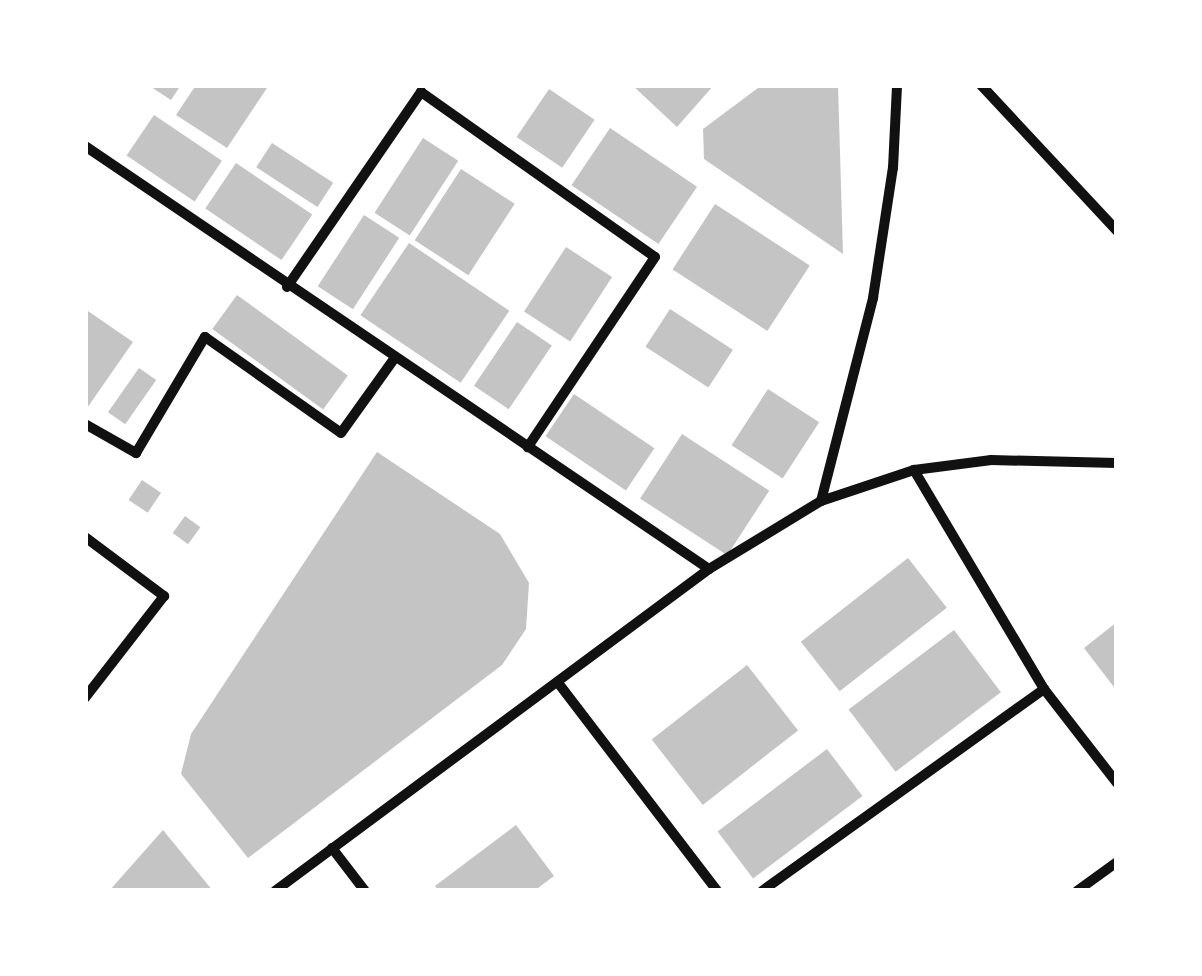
<!DOCTYPE html>
<html>
<head>
<meta charset="utf-8">
<style>
	body { margin:0 }
	#map { position:relative; width:1202px; height:976px; overflow:hidden; background:#fff; font-family:"Work Sans",sans-serif }
	div>[style] { position:absolute }
	[style*='--x'] { left:calc(var(--x)*1px); top:calc(var(--y)*1px); width:calc(var(--w)*1px); rotate:calc(var(--a)*1deg) }
	.building>* { inset:0; background:#c4c4c4; transform-origin:0 0 }
	.minor>* { height:10px; margin:-5px; padding:0 5px; transform-origin:5px; border-radius:5px; background:#111 }
	span { translate:-50% -50%; white-space:nowrap; text-align:center; line-height:1.15; -webkit-text-stroke:10px #fff; paint-order:stroke }
	.frame { position:absolute; inset:0; border:88px solid #fff; pointer-events:none }
</style>
</head>
<body>
<div id="map">
	<div class="building">
		<i style="clip-path:polygon(148px 85px,181px 85px,171px 100px)"></i>
		<i style="clip-path:polygon(196px 85px,269px 85px,227px 148px,176px 115px)"></i>
		<i style="clip-path:polygon(632px 85px,714px 85px,677px 127px)"></i>
		<i style="clip-path:polygon(762px 85px,838px 85px,843px 254px,704px 159px,703px 129px)"></i>
		<i style="left:549px;top:89px;width:55px;height:58px;rotate:34deg"></i>
		<i style="left:154px;top:115px;width:82px;height:49px;rotate:34deg"></i>
		<i style="left:610px;top:128px;width:105px;height:69px;rotate:34deg"></i>
		<i style="left:423px;top:138px;width:42px;height:89px;rotate:33deg"></i>
		<i style="left:272px;top:143px;width:73px;height:29px;rotate:33deg"></i>
		<i style="left:236px;top:163px;width:92px;height:55px;rotate:34deg"></i>
		<i style="left:461px;top:169px;width:64px;height:85px;rotate:33deg"></i>
		<i style="left:715px;top:204px;width:113px;height:78px;rotate:33deg"></i>
		<i style="left:364px;top:215px;width:42px;height:85px;rotate:33deg"></i>
		<i style="left:409px;top:243px;width:121px;height:87px;rotate:34deg"></i>
		<i style="left:566px;top:247px;width:55px;height:77px;rotate:33deg"></i>
		<i style="left:237px;top:295px;width:137px;height:42px;rotate:36deg"></i>
		<i style="clip-path:polygon(85px 309px,133px 342px,85px 411px)"></i>
		<i style="left:670px;top:309px;width:75px;height:45px;rotate:33deg"></i>
		<i style="left:517px;top:322px;width:42px;height:77px;rotate:34deg"></i>
		<i style="left:139px;top:368px;width:21px;height:54px;rotate:35deg"></i>
		<i style="left:768px;top:389px;width:61px;height:67px;rotate:33deg"></i>
		<i style="left:574px;top:394px;width:97px;height:51px;rotate:34deg"></i>
		<i style="left:682px;top:434px;width:104px;height:77px;rotate:33deg"></i>
		<i style="clip-path:polygon(377px 452px,500px 534px,529px 583px,526px 629px,502px 665px,248px 858px,181px 774px,191px 734px)"></i>
		<i style="left:142px;top:480px;width:23px;height:24px;rotate:34deg"></i>
		<i style="left:185px;top:516px;width:19px;height:21px;rotate:36deg"></i>
		<i style="left:908px;top:558px;width:63px;height:136px;rotate:52deg"></i>
		<i style="clip-path:polygon(1117px 622px,1117px 691px,1084px 648px)"></i>
		<i style="left:954px;top:630px;width:78px;height:132px;rotate:53deg"></i>
		<i style="left:747px;top:665px;width:83px;height:121px;rotate:52deg"></i>
		<i style="left:827px;top:749px;width:59px;height:137px;rotate:53deg"></i>
		<i style="clip-path:polygon(516px 825px,554px 876px,534px 891px,439px 891px,435px 886px)"></i>
		<i style="clip-path:polygon(163px 830px,213px 891px,109px 891px)"></i>
	</div>
	<div class="minor">
		<i style="--x:981;--y:85;--w:200;--a:47"></i>
		<i style="--x:85;--y:146;--w:754;--a:34.13"></i>
		<i style="--x:287;--y:287;--w:237;--a:-55.5"></i>
		<i style="--x:421;--y:92;--w:286;--a:35.2"></i>
		<i style="--x:655;--y:257;--w:229;--a:123.8"></i>
		<i style="--x:85;--y:424;--w:59;--a:29.6"></i>
		<i style="--x:136;--y:453;--w:135;--a:-59.3"></i>
		<i style="--x:205;--y:337;--w:166;--a:35.2"></i>
		<i style="--x:341;--y:433;--w:91;--a:-54.4"></i>
		<i style="--x:821;--y:501;--w:210;--a:-75.6"></i>
		<i style="--x:873;--y:298;--w:132;--a:-81.3"></i>
		<i style="--x:893;--y:168;--w:83;--a:-87.2"></i>
		<i style="--x:85;--y:537;--w:99;--a:36.8"></i>
		<i style="--x:164;--y:596;--w:129;--a:127.8"></i>
		<i style="--x:559;--y:684;--w:260;--a:52.6"></i>
		<i style="--x:1044;--y:689;--w:119;--a:52.2"></i>
		<i style="--x:332;--y:848;--w:54;--a:52.5"></i>
		<i style="--x:275;--y:891;--w:540;--a:-36.57"></i>
		<i style="--x:709;--y:569;--w:131;--a:-31.3"></i>
		<i style="--x:821;--y:501;--w:98;--a:-18.4"></i>
		<i style="--x:914;--y:470;--w:78;--a:-7.4"></i>
		<i style="--x:991;--y:460;--w:126;--a:1.4"></i>
		<i style="--x:762;--y:891;--w:347;--a:-35.6"></i>
		<i style="--x:1044;--y:689;--w:255;--a:-120.7"></i>
		<i style="--x:1077;--y:891;--w:49;--a:-35.9"></i>
	</div>
	<div class="frame"></div>
</div>
</body>
</html>
